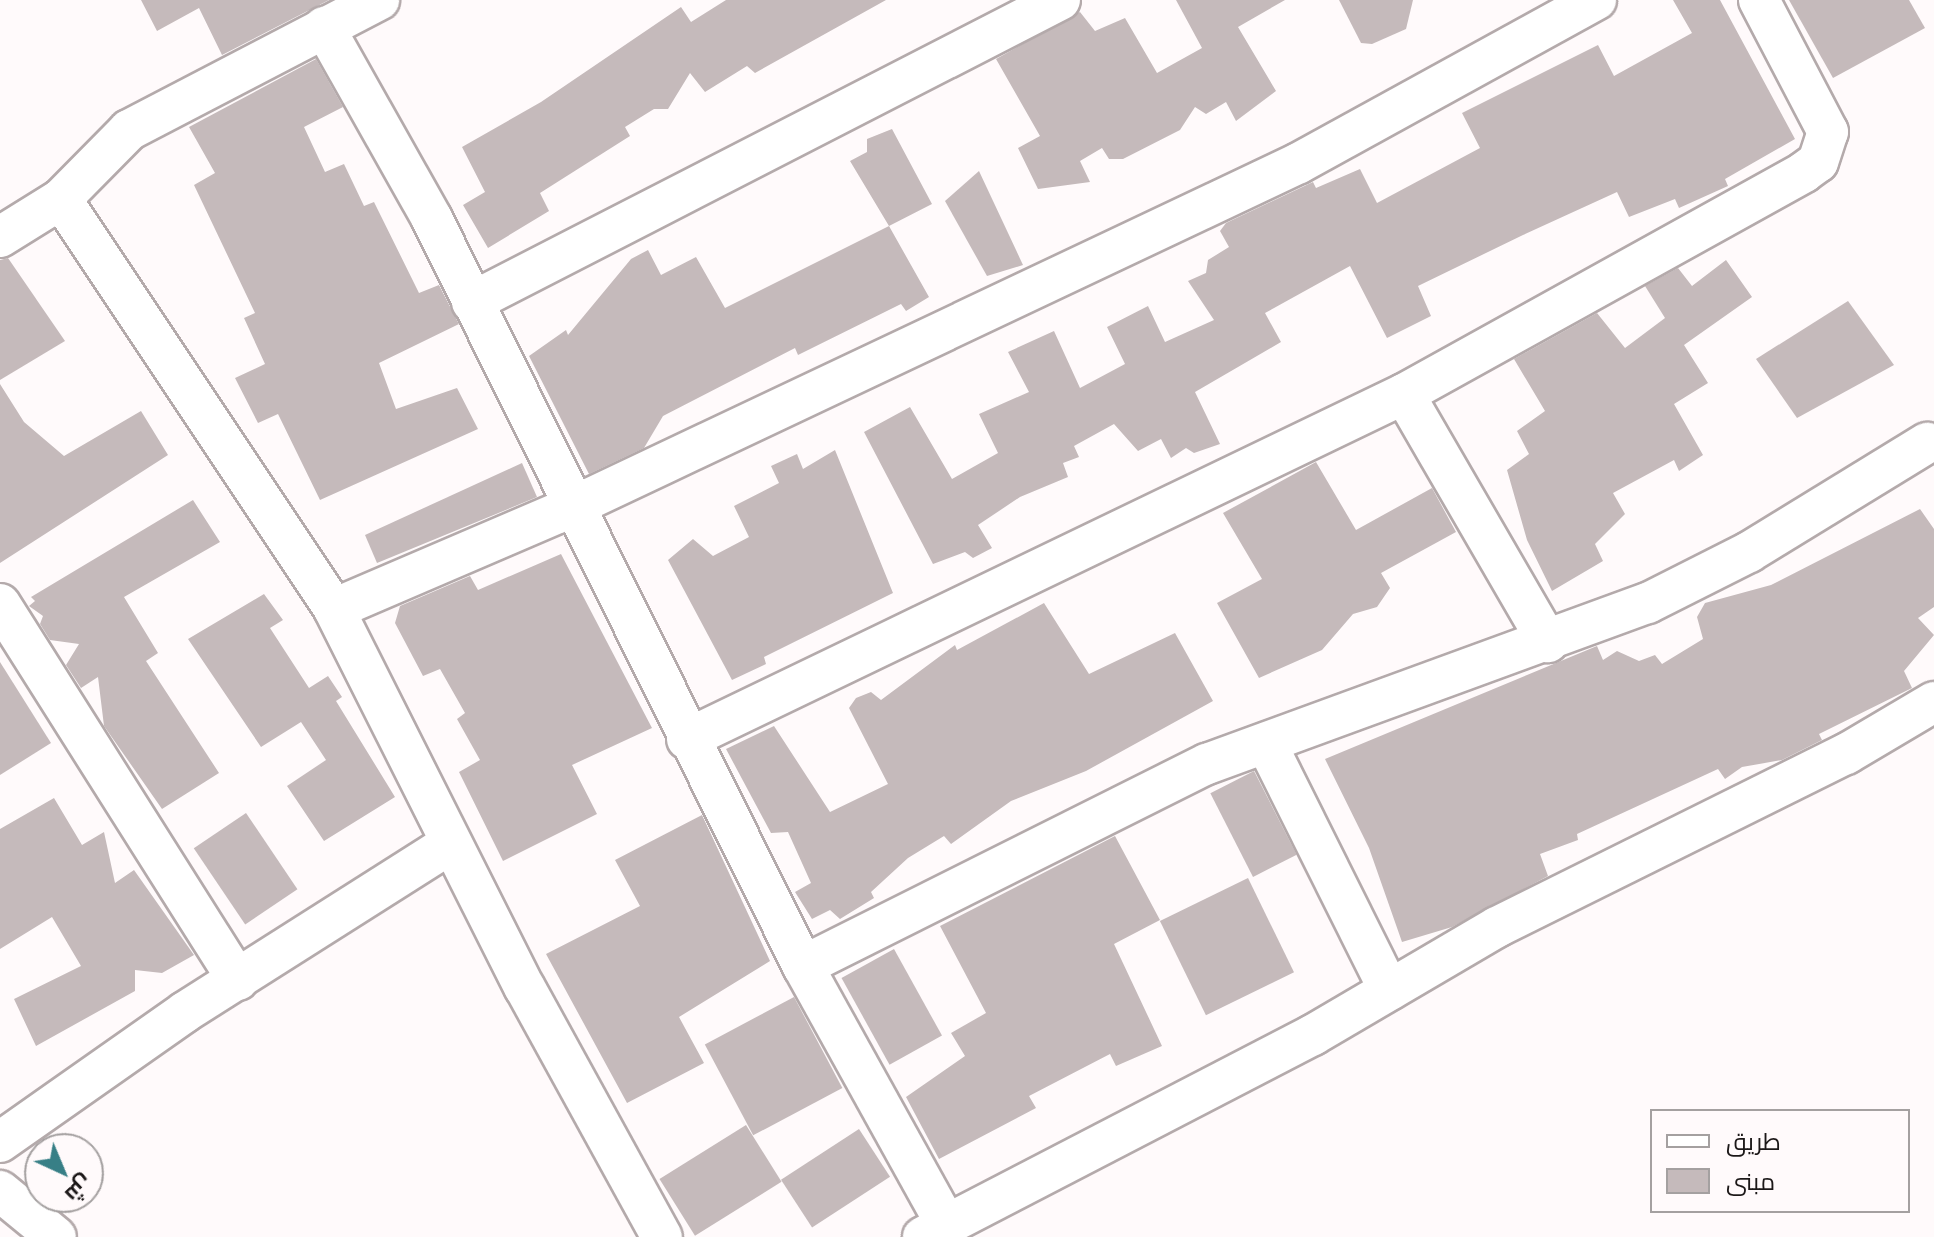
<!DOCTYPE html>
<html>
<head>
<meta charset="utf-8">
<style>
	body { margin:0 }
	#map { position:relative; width:1934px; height:1237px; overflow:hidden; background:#fffafb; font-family:Mulish,Cairo,sans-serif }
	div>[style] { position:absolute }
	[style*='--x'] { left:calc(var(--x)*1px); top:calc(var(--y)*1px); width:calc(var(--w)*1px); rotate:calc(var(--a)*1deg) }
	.building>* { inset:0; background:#c5babb; transform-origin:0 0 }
	.roads { filter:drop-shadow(2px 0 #b4aaab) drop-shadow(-2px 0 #b4aaab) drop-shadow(0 2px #b4aaab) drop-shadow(0 -2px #b4aaab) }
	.minor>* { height:40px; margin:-20px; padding:0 20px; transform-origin:20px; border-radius:20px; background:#fff }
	span { translate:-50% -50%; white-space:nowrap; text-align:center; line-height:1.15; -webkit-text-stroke:6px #fffafb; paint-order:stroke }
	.legend { position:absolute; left:1650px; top:1109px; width:260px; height:104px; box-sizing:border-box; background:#fffafb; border:2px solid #a4a0a0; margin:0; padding:10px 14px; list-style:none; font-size:24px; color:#1c1818 }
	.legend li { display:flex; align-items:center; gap:16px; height:40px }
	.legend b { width:40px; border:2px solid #a4a0a0 }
	.north { position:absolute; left:24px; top:1133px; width:80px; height:80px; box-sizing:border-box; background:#fffafb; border:2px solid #a4a0a0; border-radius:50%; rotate:136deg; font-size:22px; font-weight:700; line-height:32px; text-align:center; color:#1c1818 }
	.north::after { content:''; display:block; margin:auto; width:28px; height:36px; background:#377f86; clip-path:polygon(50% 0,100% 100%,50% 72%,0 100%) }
</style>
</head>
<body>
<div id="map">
	<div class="building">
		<i style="clip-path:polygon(141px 0,329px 0,222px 55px,199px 8px,157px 31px)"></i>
		<i style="clip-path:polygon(726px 0,886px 0,755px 73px,747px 66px,705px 92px,690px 73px,668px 109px,654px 109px,625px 127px,630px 136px,540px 193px,549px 211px,488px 248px,463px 205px,485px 192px,462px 147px,541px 102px,681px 7px,691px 22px)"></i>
		<i style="clip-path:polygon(1176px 0,1285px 0,1238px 27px,1276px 91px,1236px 121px,1226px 102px,1206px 114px,1195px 107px,1180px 130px,1123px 159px,1109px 159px,1102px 148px,1080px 161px,1090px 182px,1038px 189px,1018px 148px,1040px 136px,996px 59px,1080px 12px,1095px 31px,1125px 18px,1157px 73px,1202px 48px)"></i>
		<i style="clip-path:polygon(1339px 0,1413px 0,1406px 29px,1372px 44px,1361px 43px)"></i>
		<i style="clip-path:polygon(1673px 0,1720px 0,1795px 139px,1725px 179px,1728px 186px,1679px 208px,1675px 199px,1629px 217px,1617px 192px,1523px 235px,1418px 286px,1431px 316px,1387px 338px,1350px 266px,1265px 313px,1281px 342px,1195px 392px,1220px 444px,1194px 453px,1186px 448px,1171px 458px,1161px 439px,1138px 451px,1114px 424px,1074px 446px,1079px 457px,1063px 463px,1068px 477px,1020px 497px,978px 525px,992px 548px,973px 558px,965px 552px,933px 564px,864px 432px,910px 407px,952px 479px,998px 453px,979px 414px,1029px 392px,1008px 352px,1054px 331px,1080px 388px,1125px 364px,1107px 327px,1148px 306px,1165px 342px,1214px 320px,1188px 281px,1206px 273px,1208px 260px,1229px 247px,1220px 231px,1226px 223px,1313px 182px,1316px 188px,1360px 169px,1377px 203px,1480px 148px,1462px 113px,1598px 45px,1614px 76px,1692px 33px)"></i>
		<i style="clip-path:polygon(1789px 0,1909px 0,1925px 28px,1833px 78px)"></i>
		<i style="clip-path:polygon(316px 59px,343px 107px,304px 127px,325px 172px,344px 164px,364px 206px,374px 202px,419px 293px,439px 285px,459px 324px,379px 363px,396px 409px,457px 388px,478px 429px,320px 500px,278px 414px,258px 423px,235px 378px,265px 364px,244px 318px,255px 313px,194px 185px,215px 173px,189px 127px)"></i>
		<i style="clip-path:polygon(892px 129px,932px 204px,889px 226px,850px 161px,867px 152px,867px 139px)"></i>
		<i style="clip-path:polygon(979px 171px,1023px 265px,987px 276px,945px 201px)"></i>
		<i style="clip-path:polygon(889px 226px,929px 297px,906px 311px,901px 304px,798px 355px,795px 348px,663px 416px,644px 448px,589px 474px,529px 356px,566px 330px,568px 335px,631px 259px,648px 250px,661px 275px,696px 257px,725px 308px)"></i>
		<i style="clip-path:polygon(8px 258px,65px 341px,0 380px,0 260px)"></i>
		<i style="clip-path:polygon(1726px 260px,1752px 297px,1684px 345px,1708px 383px,1674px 404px,1703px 455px,1679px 471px,1674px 460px,1613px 493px,1625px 514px,1595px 544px,1603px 561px,1552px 591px,1527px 540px,1507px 470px,1529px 454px,1517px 431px,1545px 411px,1514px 359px,1597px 313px,1625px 348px,1665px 318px,1645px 286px,1678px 268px,1692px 286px)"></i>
		<i style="clip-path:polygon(1848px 301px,1894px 365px,1797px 418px,1756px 359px)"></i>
		<i style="clip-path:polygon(0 384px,24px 422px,64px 456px,141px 411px,168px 455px,0 563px)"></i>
		<i style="clip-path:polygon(835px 450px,893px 593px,764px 657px,766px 664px,732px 680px,668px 560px,693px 539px,713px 556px,749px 537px,734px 506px,779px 483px,771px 466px,797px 454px,803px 469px)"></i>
		<i style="clip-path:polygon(1316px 462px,1356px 530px,1432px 488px,1456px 532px,1381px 573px,1390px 588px,1377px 607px,1353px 614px,1322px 650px,1259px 678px,1217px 603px,1262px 579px,1223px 513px)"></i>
		<i style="clip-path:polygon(522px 463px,537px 497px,377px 563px,365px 535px)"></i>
		<i style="clip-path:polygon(193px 500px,220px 542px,124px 597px,158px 653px,146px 661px,219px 773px,162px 809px,104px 726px,98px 677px,81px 688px,66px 665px,79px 644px,50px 640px,40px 624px,43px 616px,29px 606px,35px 601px,31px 597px)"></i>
		<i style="clip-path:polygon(1920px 509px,1934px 529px,1934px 607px,1918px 618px,1934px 635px,1904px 671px,1912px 688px,1819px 734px,1822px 740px,1782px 760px,1742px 767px,1725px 779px,1718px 769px,1577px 834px,1578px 840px,1540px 854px,1548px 876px,1452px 927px,1402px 942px,1369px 848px,1325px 759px,1597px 646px,1603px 660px,1617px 651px,1639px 661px,1655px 655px,1662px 664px,1703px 639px,1697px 617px,1705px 603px,1771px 585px)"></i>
		<i style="clip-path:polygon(561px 554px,652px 728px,572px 765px,597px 814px,503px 861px,459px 772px,480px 760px,457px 719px,465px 713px,440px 669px,423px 676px,395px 623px,400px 606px,470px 576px,478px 590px)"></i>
		<i style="clip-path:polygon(264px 594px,283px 620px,270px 628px,309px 688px,328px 676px,342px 697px,336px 701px,395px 797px,324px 841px,287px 786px,326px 760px,301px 722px,261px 747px,188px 639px)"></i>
		<i style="clip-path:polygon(1044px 603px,1089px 674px,1175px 633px,1213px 701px,1086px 771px,1011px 801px,951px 844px,944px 836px,908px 858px,871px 892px,874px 898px,840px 919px,830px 910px,812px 919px,795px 892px,811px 883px,788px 832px,771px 833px,726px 749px,774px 726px,830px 812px,888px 784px,849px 708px,856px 698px,871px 692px,881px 700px,955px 645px,957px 650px)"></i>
		<i style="clip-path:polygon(0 662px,51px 743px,0 775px)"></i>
		<i style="left:1254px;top:771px;width:94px;height:49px;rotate:63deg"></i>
		<i style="clip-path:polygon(54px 798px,82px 845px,104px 832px,115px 883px,134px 870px,194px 955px,162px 973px,135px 970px,135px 991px,36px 1046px,14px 999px,81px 966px,52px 917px,0 949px,0 829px)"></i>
		<i style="left:246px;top:813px;width:92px;height:63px;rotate:56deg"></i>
		<i style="clip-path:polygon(702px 815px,770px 961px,679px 1017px,704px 1063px,627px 1103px,546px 954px,640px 906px,615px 860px)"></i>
		<i style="clip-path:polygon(1115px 836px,1160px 920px,1114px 944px,1162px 1046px,1116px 1066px,1110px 1054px,1029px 1096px,1036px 1108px,939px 1159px,906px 1097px,965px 1056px,951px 1033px,986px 1013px,940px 926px)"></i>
		<i style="left:1248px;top:878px;width:105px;height:98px;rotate:64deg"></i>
		<i style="left:894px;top:949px;width:99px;height:60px;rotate:61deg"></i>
		<i style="left:794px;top:997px;width:103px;height:101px;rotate:62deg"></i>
		<i style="left:746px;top:1125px;width:67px;height:102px;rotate:58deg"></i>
		<i style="left:859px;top:1129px;width:57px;height:93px;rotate:57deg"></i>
	</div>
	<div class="roads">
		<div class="minor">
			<i style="--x:324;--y:27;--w:220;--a:60.6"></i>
			<i style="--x:432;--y:219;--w:834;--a:63.59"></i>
			<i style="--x:803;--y:966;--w:295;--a:61"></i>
			<i style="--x:61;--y:199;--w:493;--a:56.3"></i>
			<i style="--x:334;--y:609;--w:424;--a:63.3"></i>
			<i style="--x:525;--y:988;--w:284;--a:61.2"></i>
			<i style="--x:0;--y:237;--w:72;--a:-31.9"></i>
			<i style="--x:61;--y:199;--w:97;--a:-45.4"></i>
			<i style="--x:129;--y:130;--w:282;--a:-27.5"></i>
			<i style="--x:472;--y:302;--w:661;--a:-27.19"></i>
			<i style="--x:1404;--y:394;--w:287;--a:59.9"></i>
			<i style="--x:0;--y:604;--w:445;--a:57.7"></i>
			<i style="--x:334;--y:609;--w:259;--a:-23.2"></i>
			<i style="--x:572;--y:507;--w:804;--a:-25.32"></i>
			<i style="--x:1299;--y:163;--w:339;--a:-28.8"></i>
			<i style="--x:687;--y:739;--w:796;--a:-25.7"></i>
			<i style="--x:1404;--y:394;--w:457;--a:-29"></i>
			<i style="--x:1804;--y:172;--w:17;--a:-36"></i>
			<i style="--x:1818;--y:162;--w:32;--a:-72"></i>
			<i style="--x:1828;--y:132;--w:149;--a:-117.6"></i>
			<i style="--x:1266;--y:743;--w:276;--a:63.5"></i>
			<i style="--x:803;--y:966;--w:452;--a:-26.6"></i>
			<i style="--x:1207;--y:764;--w:469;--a:-20.1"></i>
			<i style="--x:1648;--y:603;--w:113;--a:-26.8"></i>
			<i style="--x:1749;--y:552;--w:209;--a:-31.5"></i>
			<i style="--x:0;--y:1142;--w:226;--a:-35.1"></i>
			<i style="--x:185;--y:1012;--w:315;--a:-32.4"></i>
			<i style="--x:0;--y:1191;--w:72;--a:39.4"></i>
			<i style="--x:923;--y:1237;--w:439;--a:-27.4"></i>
			<i style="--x:1313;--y:1035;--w:213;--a:-30.4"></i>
			<i style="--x:1497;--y:927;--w:390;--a:-26.4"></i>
			<i style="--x:1846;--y:754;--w:102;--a:-30.6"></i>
		</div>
	</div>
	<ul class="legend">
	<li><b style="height:10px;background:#fff"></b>طريق</li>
	<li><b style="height:22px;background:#c5babb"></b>مبنى</li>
	</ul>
	<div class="north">ش</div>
</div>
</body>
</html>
